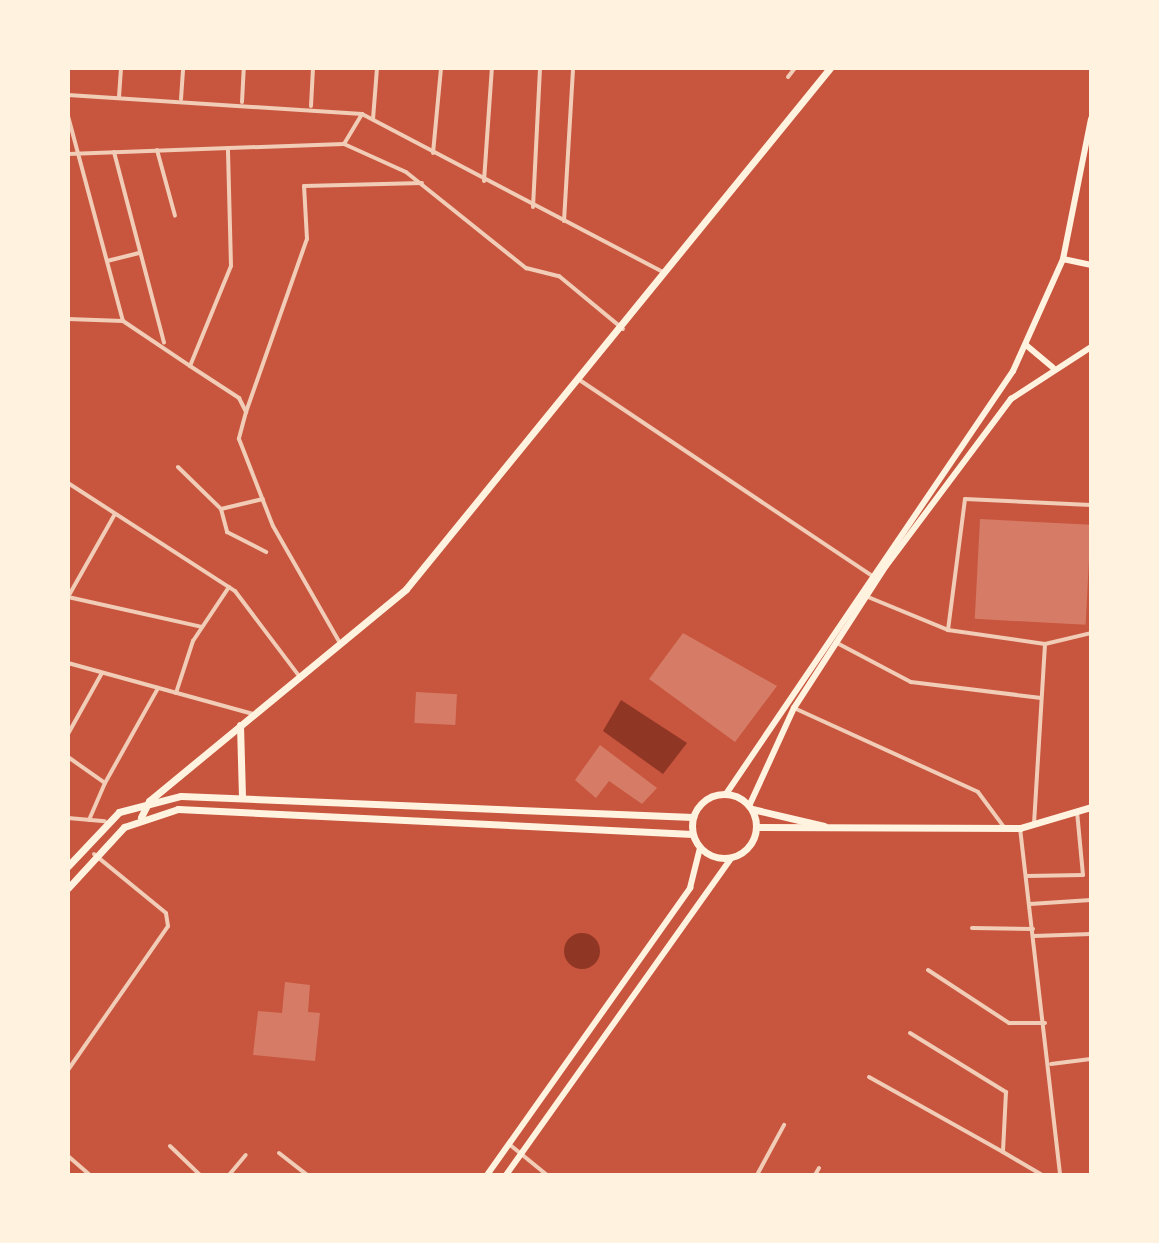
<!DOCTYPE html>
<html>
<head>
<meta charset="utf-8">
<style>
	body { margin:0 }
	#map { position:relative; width:1159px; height:1243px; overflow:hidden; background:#c8553d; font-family:"DejaVu Sans",sans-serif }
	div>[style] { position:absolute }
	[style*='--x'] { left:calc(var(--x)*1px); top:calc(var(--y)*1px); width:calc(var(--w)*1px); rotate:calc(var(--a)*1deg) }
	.water>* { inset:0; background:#8f3625 }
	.round { border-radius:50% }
	.building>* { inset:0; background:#d67c66; transform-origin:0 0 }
	.minor>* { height:4px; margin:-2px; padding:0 2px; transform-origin:2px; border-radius:2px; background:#f1ccb7 }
	.secondary>* { height:6px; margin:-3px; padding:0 3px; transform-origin:3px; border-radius:3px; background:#fff3e0 }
	.primary>* { height:7px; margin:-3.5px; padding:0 3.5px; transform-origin:3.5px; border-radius:3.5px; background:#fff3e0 }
	.primary>.ring { margin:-3.5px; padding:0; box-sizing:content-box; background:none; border:7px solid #fff3e0; border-radius:50% }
	span { translate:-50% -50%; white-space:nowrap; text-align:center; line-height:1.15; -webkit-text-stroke:8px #fff3e0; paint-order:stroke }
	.frame { position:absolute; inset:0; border:70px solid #fff3e0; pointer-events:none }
</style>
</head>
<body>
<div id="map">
	<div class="water">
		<i style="clip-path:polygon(621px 700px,687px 743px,663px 774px,603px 731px)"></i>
		<i class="round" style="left:564px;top:933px;width:36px;height:36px"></i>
	</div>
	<div class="building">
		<i style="left:980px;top:519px;width:111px;height:100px;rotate:3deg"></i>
		<i style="clip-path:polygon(683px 633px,777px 686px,735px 742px,649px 679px)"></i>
		<i style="left:416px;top:692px;width:41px;height:31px;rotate:3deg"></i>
		<i style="clip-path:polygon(600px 745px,657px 788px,642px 804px,609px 781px,596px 798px,575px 780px)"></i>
		<i style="clip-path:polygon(285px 982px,310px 985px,308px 1012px,320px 1013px,315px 1061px,253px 1055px,258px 1011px,282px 1013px)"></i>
	</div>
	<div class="minor">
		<i style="--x:788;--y:77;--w:11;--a:-52"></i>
		<i style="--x:68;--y:95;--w:295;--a:3.7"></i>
		<i style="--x:362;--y:114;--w:342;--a:27.7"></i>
		<i style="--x:119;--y:97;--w:29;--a:-86"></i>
		<i style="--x:181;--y:99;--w:31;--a:-86"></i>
		<i style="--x:242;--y:102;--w:34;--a:-87"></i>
		<i style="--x:311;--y:106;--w:38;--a:-87"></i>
		<i style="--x:68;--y:116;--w:212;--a:75"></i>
		<i style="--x:123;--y:321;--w:55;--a:-177.9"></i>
		<i style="--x:373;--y:119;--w:51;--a:-85.5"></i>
		<i style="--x:344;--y:144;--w:68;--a:24.3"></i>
		<i style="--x:406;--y:172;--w:154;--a:38.7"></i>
		<i style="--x:526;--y:268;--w:34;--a:14"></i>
		<i style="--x:559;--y:276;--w:83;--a:39.6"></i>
		<i style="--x:157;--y:150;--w:68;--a:74.7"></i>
		<i style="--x:114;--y:152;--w:197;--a:75.3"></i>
		<i style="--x:433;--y:153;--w:85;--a:-84.6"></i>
		<i style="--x:68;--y:154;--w:276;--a:-2.1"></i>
		<i style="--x:344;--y:144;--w:35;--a:-59"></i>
		<i style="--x:484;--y:181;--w:113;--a:-86"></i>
		<i style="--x:533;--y:207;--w:139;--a:-87.1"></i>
		<i style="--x:564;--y:221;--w:153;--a:-86.6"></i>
		<i style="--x:107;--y:261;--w:34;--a:-14"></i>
		<i style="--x:123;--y:321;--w:81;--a:33.9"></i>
		<i style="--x:190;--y:366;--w:108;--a:-67.7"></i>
		<i style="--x:231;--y:266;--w:118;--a:-91.5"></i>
		<i style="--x:190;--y:366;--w:59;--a:33.1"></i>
		<i style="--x:239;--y:398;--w:16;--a:63"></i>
		<i style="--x:246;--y:412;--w:183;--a:-70.6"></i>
		<i style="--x:307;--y:239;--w:53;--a:-93.2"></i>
		<i style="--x:304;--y:186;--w:118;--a:-1.5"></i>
		<i style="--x:581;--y:381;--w:354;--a:33.8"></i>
		<i style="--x:246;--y:412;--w:28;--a:105"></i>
		<i style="--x:239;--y:439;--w:93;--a:68.7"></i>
		<i style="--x:273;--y:526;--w:135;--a:60.2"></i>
		<i style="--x:178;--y:467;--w:60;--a:44.3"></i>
		<i style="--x:221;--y:509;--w:43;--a:-13.4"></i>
		<i style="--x:68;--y:483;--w:199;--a:32.9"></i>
		<i style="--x:235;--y:591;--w:106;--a:53"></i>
		<i style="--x:221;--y:509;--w:24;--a:75"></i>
		<i style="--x:227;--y:532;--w:44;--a:27.1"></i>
		<i style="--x:68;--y:597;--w:137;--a:12.6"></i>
		<i style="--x:68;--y:597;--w:95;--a:-60.5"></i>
		<i style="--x:868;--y:597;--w:87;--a:22.4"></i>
		<i style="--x:948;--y:630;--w:98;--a:8.2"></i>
		<i style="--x:1045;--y:644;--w:47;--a:-13.4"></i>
		<i style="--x:948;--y:630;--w:132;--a:-82.6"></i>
		<i style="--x:965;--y:499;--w:126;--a:2.7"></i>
		<i style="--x:837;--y:643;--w:84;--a:27.8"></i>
		<i style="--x:911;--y:682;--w:131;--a:7"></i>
		<i style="--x:68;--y:663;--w:192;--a:15.4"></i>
		<i style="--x:176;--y:693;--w:55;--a:-71.9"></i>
		<i style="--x:193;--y:641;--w:65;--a:-56.3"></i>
		<i style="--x:794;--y:708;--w:202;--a:24.5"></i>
		<i style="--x:978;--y:792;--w:44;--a:53.4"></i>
		<i style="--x:68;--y:734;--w:70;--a:-60.9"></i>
		<i style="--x:68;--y:757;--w:45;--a:35.1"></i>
		<i style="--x:105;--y:783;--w:109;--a:-60.8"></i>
		<i style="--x:68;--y:818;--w:37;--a:5"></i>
		<i style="--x:89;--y:820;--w:40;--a:-66.6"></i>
		<i style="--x:1034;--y:824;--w:180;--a:-86.5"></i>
		<i style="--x:1020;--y:828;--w:349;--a:83.4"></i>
		<i style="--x:1026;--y:876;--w:57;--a:-1"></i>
		<i style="--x:1083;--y:875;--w:64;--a:-95.4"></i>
		<i style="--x:1030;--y:904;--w:61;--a:-3.8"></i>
		<i style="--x:972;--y:928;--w:61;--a:0.9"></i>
		<i style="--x:1034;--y:936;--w:57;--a:-2"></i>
		<i style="--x:928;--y:970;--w:97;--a:33.2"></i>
		<i style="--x:1009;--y:1023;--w:36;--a:0"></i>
		<i style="--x:910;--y:1033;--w:113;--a:31.6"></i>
		<i style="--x:1006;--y:1092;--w:60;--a:92.9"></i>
		<i style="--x:1003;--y:1152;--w:45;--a:30.5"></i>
		<i style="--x:1051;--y:1064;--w:40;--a:-7.1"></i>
		<i style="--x:68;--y:1070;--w:175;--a:-55.2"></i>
		<i style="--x:168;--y:926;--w:13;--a:-99"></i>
		<i style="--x:166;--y:913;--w:93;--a:-140.7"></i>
		<i style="--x:869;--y:1077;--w:154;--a:29.2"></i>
		<i style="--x:509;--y:1144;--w:49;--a:39.2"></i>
		<i style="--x:170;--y:1146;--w:42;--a:44"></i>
		<i style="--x:279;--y:1153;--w:36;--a:38"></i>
		<i style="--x:68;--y:1156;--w:29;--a:41"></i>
		<i style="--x:229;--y:1175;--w:26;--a:-50"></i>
		<i style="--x:757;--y:1175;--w:57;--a:-61.6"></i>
		<i style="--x:815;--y:1175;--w:8;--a:-60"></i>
	</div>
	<div class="secondary">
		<i style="--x:1063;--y:259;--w:29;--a:12"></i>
		<i style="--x:1026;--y:345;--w:35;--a:40"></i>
		<i style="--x:726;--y:794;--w:511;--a:-55.84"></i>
		<i style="--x:1013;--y:371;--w:123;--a:-65.9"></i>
		<i style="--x:1063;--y:259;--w:143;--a:-78.7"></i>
		<i style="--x:750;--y:804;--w:106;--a:-65.4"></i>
		<i style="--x:794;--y:708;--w:169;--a:-57.1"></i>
		<i style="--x:886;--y:566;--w:209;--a:-53.2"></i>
		<i style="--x:1011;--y:399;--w:95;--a:-33"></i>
		<i style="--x:487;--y:1175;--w:352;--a:-54.7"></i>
		<i style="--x:690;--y:888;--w:41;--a:-76"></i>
		<i style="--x:506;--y:1175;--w:389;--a:-54.6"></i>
	</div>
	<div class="primary">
		<i style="--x:240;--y:725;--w:73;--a:88.4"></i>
		<i class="ring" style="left:692px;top:794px;width:57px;height:57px"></i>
		<i style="--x:752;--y:809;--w:74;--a:13.3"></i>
		<i style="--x:141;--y:817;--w:18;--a:-63"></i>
		<i style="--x:149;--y:801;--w:333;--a:-39.5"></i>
		<i style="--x:406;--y:589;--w:672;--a:-50.86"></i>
		<i style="--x:757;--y:827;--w:263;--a:0.2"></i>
		<i style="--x:1020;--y:828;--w:74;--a:-16.5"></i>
		<i style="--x:68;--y:866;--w:74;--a:-46.6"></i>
		<i style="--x:119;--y:812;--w:64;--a:-14.5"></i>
		<i style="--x:181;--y:796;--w:512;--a:2.35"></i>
		<i style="--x:68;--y:888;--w:83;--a:-47.4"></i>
		<i style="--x:124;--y:827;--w:57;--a:-18.4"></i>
		<i style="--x:178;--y:809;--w:515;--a:2.78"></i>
	</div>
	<div class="frame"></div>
</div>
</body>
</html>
